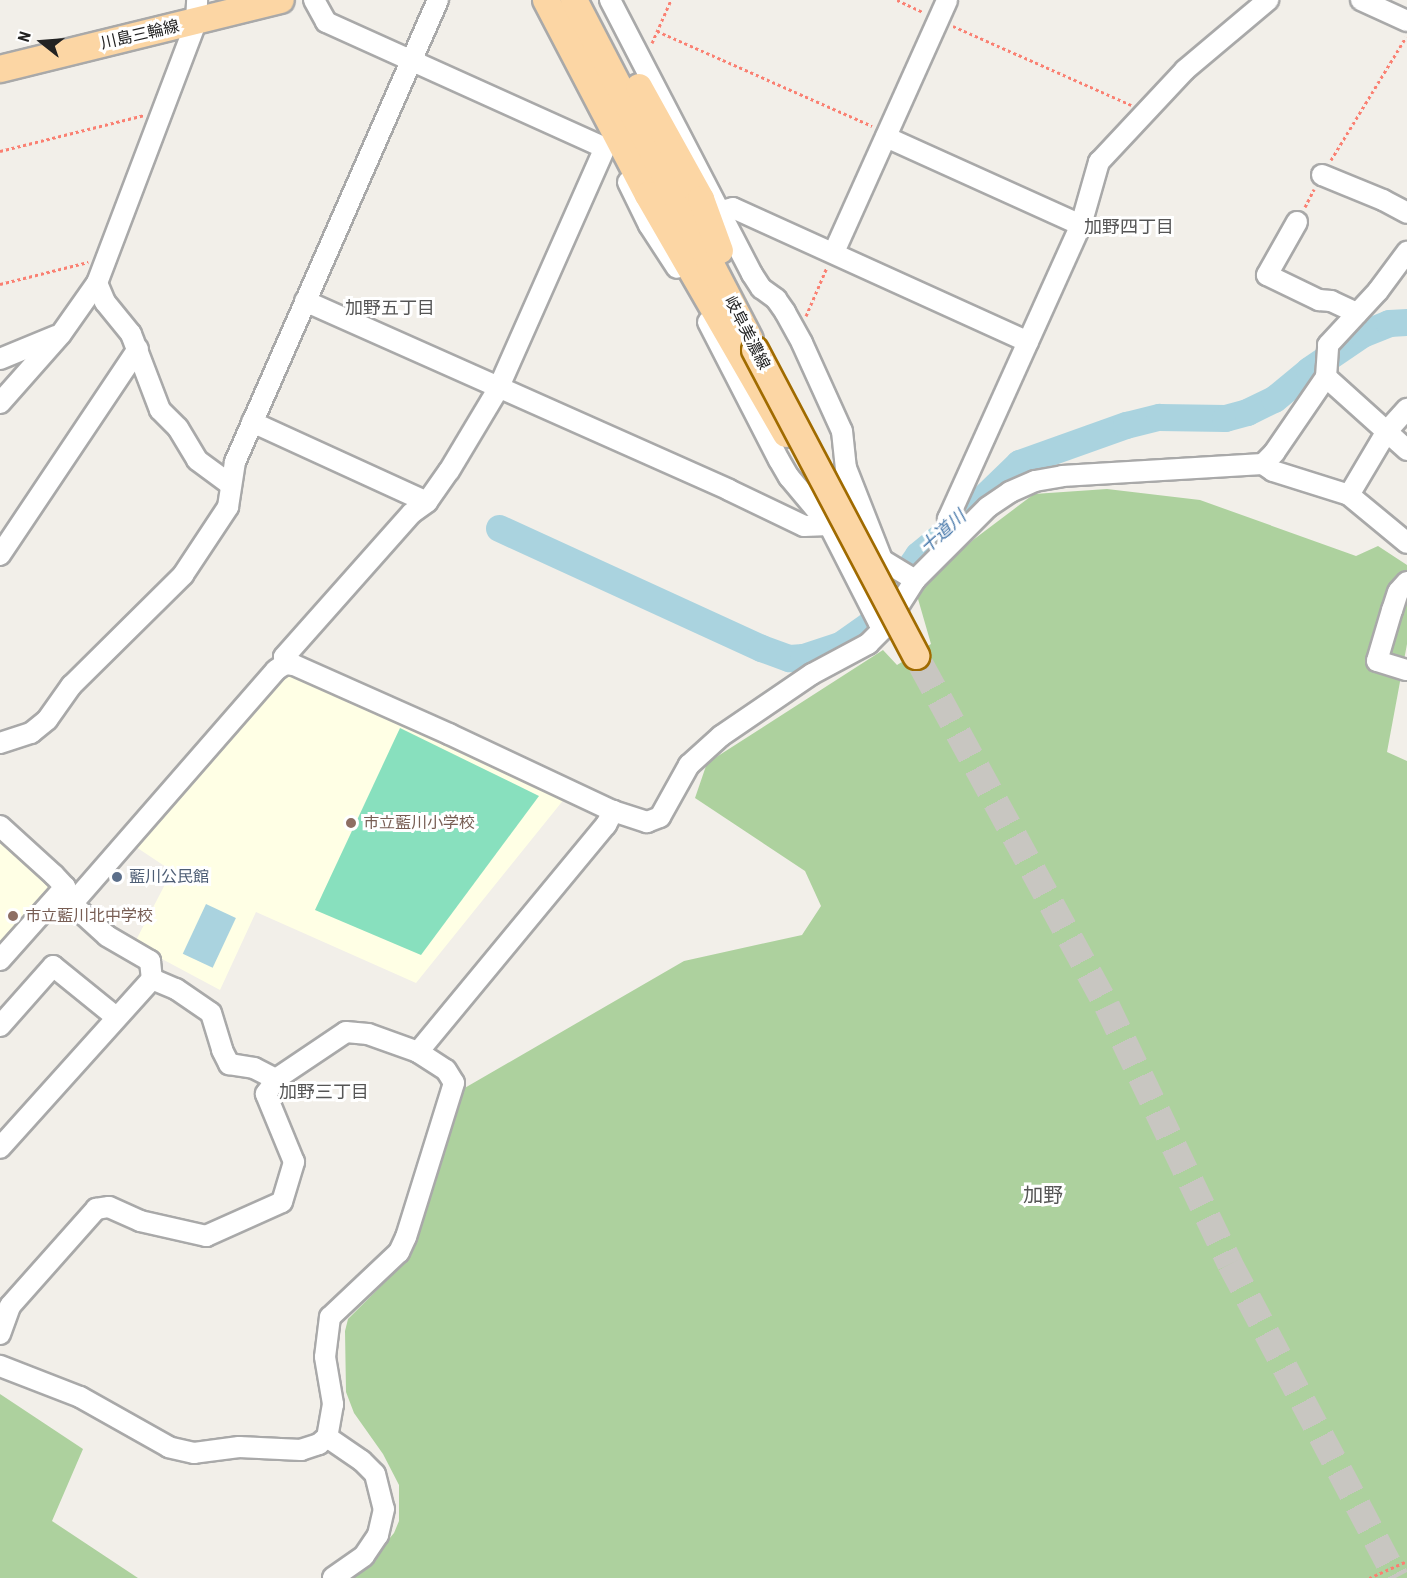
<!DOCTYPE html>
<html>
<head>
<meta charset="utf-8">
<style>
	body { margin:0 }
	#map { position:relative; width:1407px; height:1578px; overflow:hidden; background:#f2efe9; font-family:"Roboto Condensed","Noto Sans JP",sans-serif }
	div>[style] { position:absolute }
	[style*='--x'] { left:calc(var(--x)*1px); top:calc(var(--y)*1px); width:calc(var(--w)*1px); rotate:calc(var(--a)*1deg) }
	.education>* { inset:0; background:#ffffe5 }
	.forest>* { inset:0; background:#add19e }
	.pitch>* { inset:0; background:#88e0be }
	.water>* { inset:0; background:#aad3df; transform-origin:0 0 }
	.river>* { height:27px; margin:-13.5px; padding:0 13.5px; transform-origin:13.5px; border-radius:13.5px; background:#aad3df }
	.major-tunnel>* { height:26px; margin-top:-13px; transform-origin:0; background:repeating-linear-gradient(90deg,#c8c6c1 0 26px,transparent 0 39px) }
	.path>* { height:3px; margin-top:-1.5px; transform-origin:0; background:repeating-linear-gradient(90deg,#fa8072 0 3px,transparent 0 6px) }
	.roads { filter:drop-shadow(2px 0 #a9a9a9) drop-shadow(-2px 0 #a9a9a9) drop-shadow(0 2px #a9a9a9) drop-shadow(0 -2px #a9a9a9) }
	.minor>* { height:20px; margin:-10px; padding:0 10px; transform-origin:10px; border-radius:10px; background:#fff }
	.major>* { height:26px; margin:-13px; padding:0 13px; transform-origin:13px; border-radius:13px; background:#fcd6a4 }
	.bridges { filter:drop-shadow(2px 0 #a06b00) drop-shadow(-2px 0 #a06b00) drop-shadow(0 2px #a06b00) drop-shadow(0 -2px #a06b00) }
	.major-bridge>* { height:26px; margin:-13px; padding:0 13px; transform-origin:13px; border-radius:13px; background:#fcd6a4 }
	.dots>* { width:16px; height:16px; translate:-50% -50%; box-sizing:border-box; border:3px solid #fff; border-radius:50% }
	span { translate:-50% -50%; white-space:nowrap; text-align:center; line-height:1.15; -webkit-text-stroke:6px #fff; paint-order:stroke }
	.street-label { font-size:16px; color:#222 }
	.education-label { font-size:16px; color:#785e54 }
	.left { translate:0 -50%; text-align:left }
	.service-label { font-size:16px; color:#4e5e75 }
	.neighbourhood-label { font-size:18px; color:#555 }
	.water-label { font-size:18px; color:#4a7aab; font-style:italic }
	.quarter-label { font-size:20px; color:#555 }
	.north { position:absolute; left:12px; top:12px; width:60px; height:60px; -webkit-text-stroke:4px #fff; paint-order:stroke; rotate:287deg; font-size:16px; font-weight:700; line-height:24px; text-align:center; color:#222 }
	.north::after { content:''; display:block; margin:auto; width:21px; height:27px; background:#222; clip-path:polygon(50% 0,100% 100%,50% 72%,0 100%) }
</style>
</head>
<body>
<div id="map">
	<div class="education">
		<i style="clip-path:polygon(291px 669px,565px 798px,416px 983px,256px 912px,220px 990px,134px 944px,172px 871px,136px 847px)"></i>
		<i style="clip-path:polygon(0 842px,52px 887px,0 945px)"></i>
	</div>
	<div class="forest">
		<i style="clip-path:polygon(1107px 489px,1200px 500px,1356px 556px,1378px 546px,1407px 565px,1407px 644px,1387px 752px,1407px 761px,1407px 1578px,350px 1578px,369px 1563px,394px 1533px,399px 1521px,399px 1485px,383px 1454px,354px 1413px,346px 1392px,345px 1331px,348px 1319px,404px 1263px,456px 1093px,684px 961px,802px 935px,821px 906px,805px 871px,695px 798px,707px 763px,883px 650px,897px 665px,931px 644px,916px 592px,973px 540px,1034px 494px)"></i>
		<i style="clip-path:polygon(0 1394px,83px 1449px,52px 1521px,138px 1578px,0 1578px)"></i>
	</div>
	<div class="pitch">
		<i style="clip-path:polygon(400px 728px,539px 796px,421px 955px,315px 910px)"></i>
	</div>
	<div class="water">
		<i style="left:206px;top:904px;width:33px;height:55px;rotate:25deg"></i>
	</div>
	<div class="river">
		<i style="--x:499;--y:528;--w:288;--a:24.6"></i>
		<i style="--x:761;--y:648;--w:30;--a:20"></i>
		<i style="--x:789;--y:658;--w:14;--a:-4"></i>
		<i style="--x:803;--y:657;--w:39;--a:-18"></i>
		<i style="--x:840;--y:645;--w:35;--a:-35"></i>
		<i style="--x:869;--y:625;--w:85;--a:-55"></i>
		<i style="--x:918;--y:555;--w:52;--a:-39.5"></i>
		<i style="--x:958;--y:522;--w:85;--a:-44"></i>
		<i style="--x:1019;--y:463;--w:114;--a:-19.6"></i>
		<i style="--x:1126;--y:425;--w:34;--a:-14"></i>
		<i style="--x:1159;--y:417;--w:66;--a:0.9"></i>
		<i style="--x:1225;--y:418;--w:23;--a:-15"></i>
		<i style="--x:1247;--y:412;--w:30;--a:-26"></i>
		<i style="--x:1274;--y:399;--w:45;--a:-39.6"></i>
		<i style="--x:1309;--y:370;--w:64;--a:-34.2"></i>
		<i style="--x:1362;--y:334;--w:29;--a:-22"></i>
		<i style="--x:1389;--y:323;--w:18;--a:-3"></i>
	</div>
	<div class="major-tunnel">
		<i style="--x:921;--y:665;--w:388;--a:61.4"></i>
		<i style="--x:1107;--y:1006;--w:286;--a:64.5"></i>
		<i style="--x:1230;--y:1264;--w:355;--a:62.1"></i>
	</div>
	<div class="path">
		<i style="--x:897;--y:0;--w:29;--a:25"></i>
		<i style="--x:953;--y:26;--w:195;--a:23.9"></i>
		<i style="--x:657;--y:31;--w:235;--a:23.8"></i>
		<i style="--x:652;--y:43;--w:47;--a:-66.2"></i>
		<i style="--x:0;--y:151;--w:148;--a:-14"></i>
		<i style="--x:1331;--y:160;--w:144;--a:-58.6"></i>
		<i style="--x:1305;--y:207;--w:20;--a:-63"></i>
		<i style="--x:0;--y:284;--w:91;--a:-14"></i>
		<i style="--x:806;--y:316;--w:53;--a:-66.8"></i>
		<i style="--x:1369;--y:1578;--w:42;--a:-24.1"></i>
	</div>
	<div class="roads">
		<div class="minor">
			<i style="--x:314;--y:0;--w:25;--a:61"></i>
			<i style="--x:326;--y:22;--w:306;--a:24.3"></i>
			<i style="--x:610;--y:0;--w:309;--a:62.6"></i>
			<i style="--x:752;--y:274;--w:17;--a:57"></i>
			<i style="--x:761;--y:288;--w:19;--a:36"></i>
			<i style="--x:776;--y:299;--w:16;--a:55"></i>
			<i style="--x:785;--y:312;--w:35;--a:61"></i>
			<i style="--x:802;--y:343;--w:97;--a:65.6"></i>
			<i style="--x:842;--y:431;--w:37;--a:84"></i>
			<i style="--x:846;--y:468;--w:96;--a:68.5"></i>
			<i style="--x:1361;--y:0;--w:51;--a:24.5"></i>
			<i style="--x:886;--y:137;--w:214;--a:24.3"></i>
			<i style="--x:1322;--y:175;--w:66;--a:22.3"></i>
			<i style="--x:1383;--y:200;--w:27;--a:28"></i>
			<i style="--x:628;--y:182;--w:48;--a:64"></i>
			<i style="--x:649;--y:225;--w:51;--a:56.9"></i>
			<i style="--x:722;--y:211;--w:11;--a:-15"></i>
			<i style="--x:733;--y:208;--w:324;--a:24.4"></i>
			<i style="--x:1297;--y:222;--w:61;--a:119.5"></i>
			<i style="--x:1267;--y:275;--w:58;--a:25.7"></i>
			<i style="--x:1319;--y:300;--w:12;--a:5"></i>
			<i style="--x:1331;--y:301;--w:29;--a:25"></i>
			<i style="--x:834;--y:252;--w:276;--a:-65.8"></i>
			<i style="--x:97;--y:283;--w:21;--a:67"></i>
			<i style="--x:105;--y:302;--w:41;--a:50.9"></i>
			<i style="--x:131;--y:334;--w:81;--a:69.1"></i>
			<i style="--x:160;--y:410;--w:25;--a:45"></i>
			<i style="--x:178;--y:428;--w:37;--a:59"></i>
			<i style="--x:197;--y:460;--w:42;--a:36.3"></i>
			<i style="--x:305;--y:301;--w:464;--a:24"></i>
			<i style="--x:729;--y:490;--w:83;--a:25.6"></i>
			<i style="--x:804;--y:526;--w:25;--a:-2"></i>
			<i style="--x:708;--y:322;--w:155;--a:62.8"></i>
			<i style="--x:779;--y:460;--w:20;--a:60"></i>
			<i style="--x:789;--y:477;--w:62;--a:50.2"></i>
			<i style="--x:829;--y:525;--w:110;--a:63"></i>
			<i style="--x:879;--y:623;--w:7;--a:34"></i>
			<i style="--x:0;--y:359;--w:61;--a:-22.3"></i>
			<i style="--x:1326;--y:377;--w:109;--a:42"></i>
			<i style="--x:0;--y:403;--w:92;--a:-48.5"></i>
			<i style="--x:61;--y:334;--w:62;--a:-54.8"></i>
			<i style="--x:97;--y:283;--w:279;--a:-69.2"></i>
			<i style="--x:196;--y:22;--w:22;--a:-87"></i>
			<i style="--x:252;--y:422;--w:192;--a:24.6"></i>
			<i style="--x:1263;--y:464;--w:12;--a:35"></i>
			<i style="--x:1273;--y:471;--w:80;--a:17.5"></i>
			<i style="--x:1349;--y:495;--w:75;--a:39.6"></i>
			<i style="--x:1349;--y:495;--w:74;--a:-59.3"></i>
			<i style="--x:1387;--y:431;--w:30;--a:-48"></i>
			<i style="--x:953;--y:540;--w:22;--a:-103"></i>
			<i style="--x:948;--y:519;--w:323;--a:-65.7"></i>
			<i style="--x:1081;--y:225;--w:66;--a:-74.1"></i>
			<i style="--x:1099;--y:162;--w:126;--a:-46.9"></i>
			<i style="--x:1185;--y:70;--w:109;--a:-40.1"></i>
			<i style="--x:869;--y:552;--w:54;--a:31.3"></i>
			<i style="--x:0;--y:555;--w:248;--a:-56.2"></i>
			<i style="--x:1407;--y:582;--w:13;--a:132"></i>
			<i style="--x:1398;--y:592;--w:19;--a:108"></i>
			<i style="--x:1392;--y:610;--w:53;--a:106.4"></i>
			<i style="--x:1377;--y:661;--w:31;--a:17"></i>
			<i style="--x:285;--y:664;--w:7;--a:-98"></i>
			<i style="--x:284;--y:657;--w:193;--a:-48.4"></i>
			<i style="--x:412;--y:513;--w:19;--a:-36"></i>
			<i style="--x:427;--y:502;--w:38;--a:-55"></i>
			<i style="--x:449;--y:471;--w:96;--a:-59.1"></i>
			<i style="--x:498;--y:389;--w:264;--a:-66.1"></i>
			<i style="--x:605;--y:148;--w:5;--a:-37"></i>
			<i style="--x:0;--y:743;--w:33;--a:-18"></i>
			<i style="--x:31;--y:733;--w:21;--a:-39"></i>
			<i style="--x:47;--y:720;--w:42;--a:-54.8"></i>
			<i style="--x:71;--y:686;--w:158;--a:-44.7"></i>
			<i style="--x:183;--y:575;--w:82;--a:-56.5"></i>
			<i style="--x:228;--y:507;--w:46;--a:-81.2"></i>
			<i style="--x:235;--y:462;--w:505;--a:-66.28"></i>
			<i style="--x:0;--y:826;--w:73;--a:42.2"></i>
			<i style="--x:54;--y:875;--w:16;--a:47"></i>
			<i style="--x:65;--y:887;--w:18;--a:68"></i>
			<i style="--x:72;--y:904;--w:47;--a:42.4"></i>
			<i style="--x:107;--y:936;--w:50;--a:30.2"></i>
			<i style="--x:150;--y:961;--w:18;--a:84"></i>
			<i style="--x:152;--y:979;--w:227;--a:132"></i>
			<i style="--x:72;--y:904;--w:310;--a:-48.9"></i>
			<i style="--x:276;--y:670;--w:11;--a:-34"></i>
			<i style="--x:285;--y:664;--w:9;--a:6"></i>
			<i style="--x:294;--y:665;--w:170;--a:24"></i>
			<i style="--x:449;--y:734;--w:181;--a:25.2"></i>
			<i style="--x:613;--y:811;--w:36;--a:18"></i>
			<i style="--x:647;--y:822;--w:14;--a:-21"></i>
			<i style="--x:660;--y:817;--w:60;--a:-60.9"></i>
			<i style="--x:689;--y:765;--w:43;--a:-42.2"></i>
			<i style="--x:721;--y:736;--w:110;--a:-34.3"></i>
			<i style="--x:812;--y:674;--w:64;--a:-28.2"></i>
			<i style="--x:868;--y:644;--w:24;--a:-45"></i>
			<i style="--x:885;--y:627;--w:56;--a:-57.4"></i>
			<i style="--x:915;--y:580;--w:103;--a:-45"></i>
			<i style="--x:988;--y:507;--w:27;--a:-34"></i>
			<i style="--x:1010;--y:492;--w:27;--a:-24"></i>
			<i style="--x:1035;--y:481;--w:27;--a:-10"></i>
			<i style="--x:1062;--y:476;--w:201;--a:-3.4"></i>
			<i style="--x:1263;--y:464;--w:16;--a:-45"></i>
			<i style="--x:1274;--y:453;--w:92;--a:-55.6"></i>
			<i style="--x:1326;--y:377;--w:32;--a:-86"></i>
			<i style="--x:1328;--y:345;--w:74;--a:-47.2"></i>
			<i style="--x:1378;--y:291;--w:49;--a:-53.4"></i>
			<i style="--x:0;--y:960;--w:98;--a:-48.3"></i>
			<i style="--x:152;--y:979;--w:26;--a:23"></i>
			<i style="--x:176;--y:989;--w:42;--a:34.4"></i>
			<i style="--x:211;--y:1013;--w:39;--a:73"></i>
			<i style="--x:222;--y:1050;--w:16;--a:63"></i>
			<i style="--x:229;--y:1064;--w:25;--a:9"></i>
			<i style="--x:254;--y:1068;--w:25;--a:27"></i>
			<i style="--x:0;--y:1026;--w:80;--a:-48.5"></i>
			<i style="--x:53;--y:966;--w:81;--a:39"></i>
			<i style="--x:418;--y:1052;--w:295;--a:-50.4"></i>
			<i style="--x:606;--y:825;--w:16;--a:-63"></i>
			<i style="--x:0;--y:1334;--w:30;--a:-70"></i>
			<i style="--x:10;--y:1306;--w:130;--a:-48.4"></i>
			<i style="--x:96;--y:1209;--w:13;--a:-9"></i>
			<i style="--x:109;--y:1207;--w:34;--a:24"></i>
			<i style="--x:140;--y:1221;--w:68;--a:12.8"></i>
			<i style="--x:206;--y:1236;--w:83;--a:-24.1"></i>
			<i style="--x:282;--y:1202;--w:42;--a:-73.3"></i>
			<i style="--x:294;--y:1162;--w:74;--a:-112.4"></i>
			<i style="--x:266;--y:1094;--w:18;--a:-56"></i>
			<i style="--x:276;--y:1079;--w:84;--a:-33.9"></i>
			<i style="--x:346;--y:1032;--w:22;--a:5"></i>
			<i style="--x:368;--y:1034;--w:53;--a:19.8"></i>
			<i style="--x:418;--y:1052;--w:33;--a:33"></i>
			<i style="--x:446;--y:1070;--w:15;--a:58"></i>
			<i style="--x:454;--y:1083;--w:161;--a:107.3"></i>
			<i style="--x:406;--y:1237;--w:17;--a:115"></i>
			<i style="--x:399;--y:1252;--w:95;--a:136.7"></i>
			<i style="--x:330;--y:1317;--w:40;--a:97.1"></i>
			<i style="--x:325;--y:1357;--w:48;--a:80.3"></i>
			<i style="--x:333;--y:1404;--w:34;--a:100"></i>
			<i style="--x:327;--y:1437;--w:11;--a:139"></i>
			<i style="--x:319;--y:1444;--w:19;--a:162"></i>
			<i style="--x:301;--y:1450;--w:62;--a:-177.2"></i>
			<i style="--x:239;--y:1447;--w:45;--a:172.4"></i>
			<i style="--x:194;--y:1453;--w:26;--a:-167"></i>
			<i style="--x:169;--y:1447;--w:102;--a:-150.7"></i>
			<i style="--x:80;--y:1397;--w:86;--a:-158.8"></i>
			<i style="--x:327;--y:1437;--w:42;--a:34.4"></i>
			<i style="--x:362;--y:1461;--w:18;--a:45"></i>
			<i style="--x:375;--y:1474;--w:36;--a:76"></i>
			<i style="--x:384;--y:1509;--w:27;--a:103"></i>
			<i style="--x:378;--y:1535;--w:25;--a:124"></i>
			<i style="--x:364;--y:1556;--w:38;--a:145"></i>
		</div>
		<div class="major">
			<i style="--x:546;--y:0;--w:220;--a:62.4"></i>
			<i style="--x:648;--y:195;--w:276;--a:60"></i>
			<i style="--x:574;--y:0;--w:382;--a:62.6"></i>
			<i style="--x:0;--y:69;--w:289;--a:-13.8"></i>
			<i style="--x:639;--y:87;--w:128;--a:61"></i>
			<i style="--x:701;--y:199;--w:55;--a:69.9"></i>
		</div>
	</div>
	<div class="bridges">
		<div class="major-bridge">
			<i style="--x:755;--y:350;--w:346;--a:62.2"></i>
		</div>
	</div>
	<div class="dots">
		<i style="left:351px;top:823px;background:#8d6e63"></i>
		<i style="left:117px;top:877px;background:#5c6f8a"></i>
		<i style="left:13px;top:916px;background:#8d6e63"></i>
	</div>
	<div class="street-label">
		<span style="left:140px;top:35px;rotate:-13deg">川島三輪線</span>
		<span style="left:747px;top:333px;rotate:63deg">岐阜美濃線</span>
	</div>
	<div class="education-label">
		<span class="left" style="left:363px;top:823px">市立藍川小学校</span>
		<span class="left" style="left:25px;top:916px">市立藍川北中学校</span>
	</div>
	<div class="service-label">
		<span class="left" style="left:129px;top:877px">藍川公民館</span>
	</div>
	<div class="neighbourhood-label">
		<span style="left:1129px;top:227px">加野四丁目</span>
		<span style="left:390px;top:308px">加野五丁目</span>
		<span style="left:324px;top:1092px">加野三丁目</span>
	</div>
	<div class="water-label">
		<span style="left:943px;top:532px;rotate:-42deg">十道川</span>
	</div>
	<div class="quarter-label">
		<span style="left:1043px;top:1195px">加野</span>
	</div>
	<div class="north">N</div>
</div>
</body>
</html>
